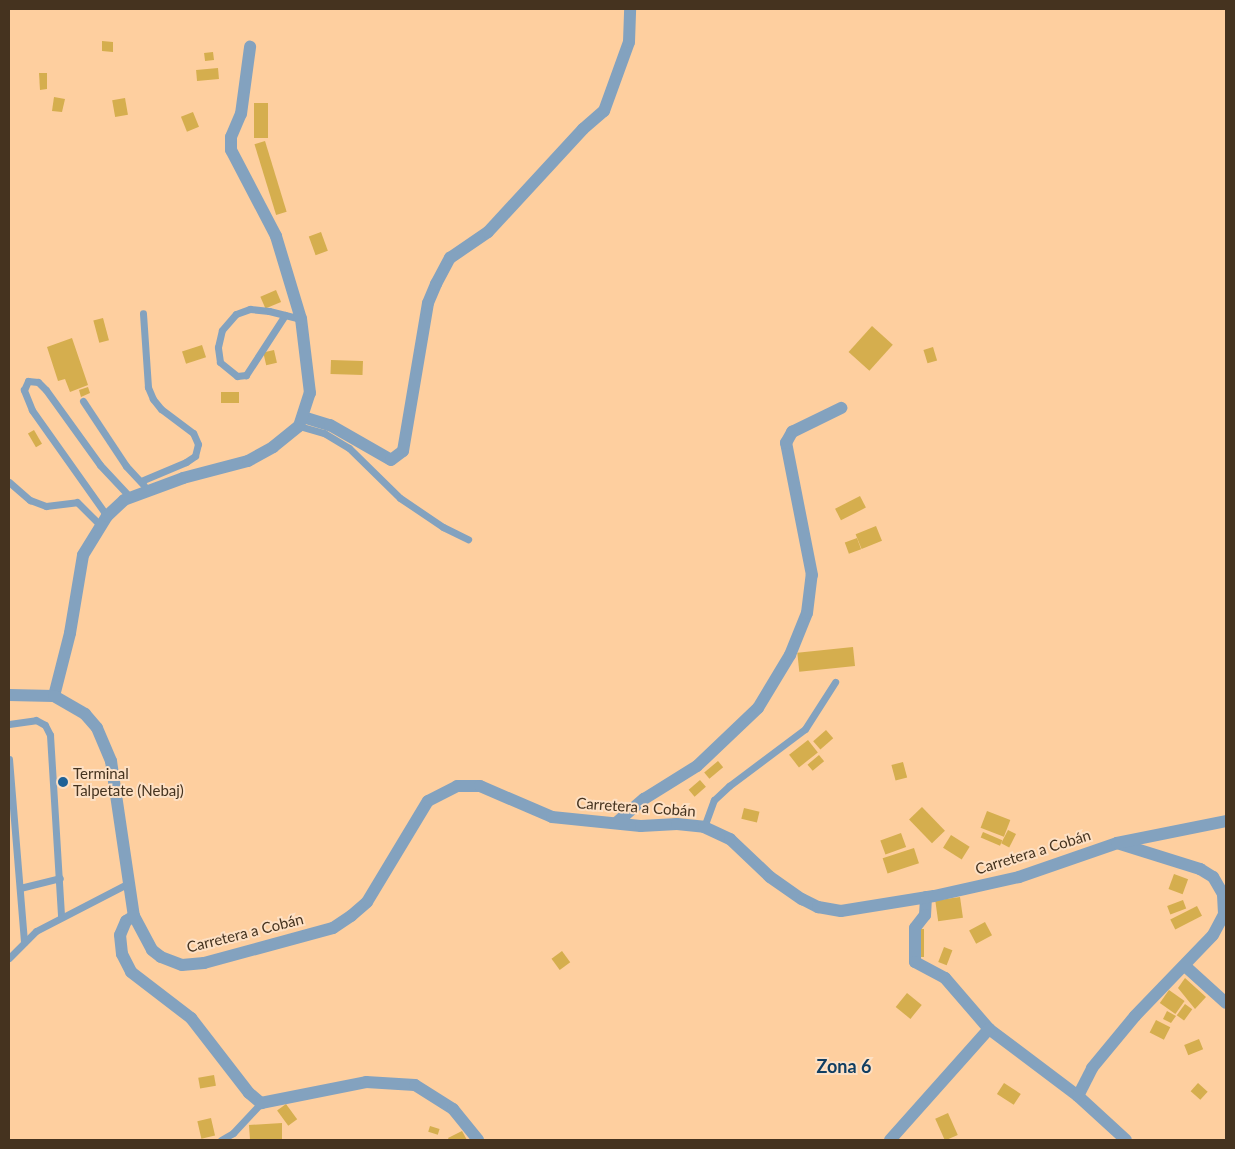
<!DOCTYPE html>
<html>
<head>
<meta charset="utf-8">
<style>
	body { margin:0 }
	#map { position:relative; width:1235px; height:1149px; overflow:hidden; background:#fecf9f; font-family:Lato,sans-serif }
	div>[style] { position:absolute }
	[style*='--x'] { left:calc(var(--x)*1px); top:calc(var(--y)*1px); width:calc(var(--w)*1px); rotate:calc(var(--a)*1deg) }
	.building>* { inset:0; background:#d5ae4e; transform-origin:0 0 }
	.service>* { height:7px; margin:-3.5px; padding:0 3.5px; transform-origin:3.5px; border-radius:3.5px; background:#83a2bf }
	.minor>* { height:12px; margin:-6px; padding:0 6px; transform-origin:6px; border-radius:6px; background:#83a2bf }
	.tertiary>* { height:12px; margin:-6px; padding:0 6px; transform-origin:6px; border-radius:6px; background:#83a2bf }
	.dots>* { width:14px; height:14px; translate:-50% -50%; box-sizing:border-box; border:2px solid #fde0c4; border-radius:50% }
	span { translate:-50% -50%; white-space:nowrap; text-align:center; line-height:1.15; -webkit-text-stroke:4px #fde0c4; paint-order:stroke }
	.poi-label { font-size:15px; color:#45331f }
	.left { translate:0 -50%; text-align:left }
	.street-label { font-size:15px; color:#45331f }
	.quarter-label { font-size:18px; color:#103e62; font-weight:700 }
	.frame { position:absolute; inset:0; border:10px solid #45331f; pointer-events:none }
</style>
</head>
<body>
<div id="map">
	<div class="building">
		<i style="clip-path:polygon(102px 41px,113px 42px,113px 52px,102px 51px)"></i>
		<i style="left:213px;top:52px;width:8px;height:9px;rotate:83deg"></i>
		<i style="left:218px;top:68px;width:11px;height:22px;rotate:85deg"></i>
		<i style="clip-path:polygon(39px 73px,47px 73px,47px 89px,40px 90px)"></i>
		<i style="clip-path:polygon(54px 97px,65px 99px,62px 112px,52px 111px)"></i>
		<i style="left:125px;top:98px;width:17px;height:13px;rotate:80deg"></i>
		<i style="left:254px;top:103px;width:14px;height:35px"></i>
		<i style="left:193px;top:112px;width:16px;height:13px;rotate:68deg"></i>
		<i style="left:265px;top:141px;width:74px;height:11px;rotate:73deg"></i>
		<i style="left:321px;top:232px;width:20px;height:13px;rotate:70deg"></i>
		<i style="left:276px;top:290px;width:13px;height:17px;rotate:67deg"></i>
		<i style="left:103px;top:318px;width:23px;height:10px;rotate:75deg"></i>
		<i style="left:872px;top:326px;width:28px;height:35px;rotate:42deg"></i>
		<i style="clip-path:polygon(72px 338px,88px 385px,70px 392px,65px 379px,58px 381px,47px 347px)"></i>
		<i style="left:202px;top:345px;width:13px;height:21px;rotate:72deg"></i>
		<i style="left:933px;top:347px;width:14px;height:10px;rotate:73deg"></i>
		<i style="left:274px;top:350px;width:13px;height:11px;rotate:77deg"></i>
		<i style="left:331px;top:360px;width:32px;height:14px;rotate:2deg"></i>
		<i style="clip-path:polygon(88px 387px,90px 393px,81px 397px,79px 390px)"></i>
		<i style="left:239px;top:392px;width:11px;height:18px;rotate:90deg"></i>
		<i style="left:34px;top:430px;width:16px;height:7px;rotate:60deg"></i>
		<i style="left:860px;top:496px;width:13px;height:28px;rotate:63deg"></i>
		<i style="left:876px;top:526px;width:16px;height:22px;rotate:68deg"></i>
		<i style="left:857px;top:538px;width:12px;height:13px;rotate:70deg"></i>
		<i style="left:853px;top:647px;width:19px;height:56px;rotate:84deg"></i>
		<i style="left:826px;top:730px;width:11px;height:17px;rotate:49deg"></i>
		<i style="left:808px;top:740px;width:16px;height:24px;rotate:52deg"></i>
		<i style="left:819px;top:755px;width:8px;height:15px;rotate:50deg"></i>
		<i style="left:718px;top:761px;width:8px;height:18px;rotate:50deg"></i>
		<i style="left:903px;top:762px;width:16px;height:12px;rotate:75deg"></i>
		<i style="left:700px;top:780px;width:9px;height:15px;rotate:49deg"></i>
		<i style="left:922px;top:807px;width:33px;height:18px;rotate:46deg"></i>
		<i style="left:744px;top:808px;width:16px;height:11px;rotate:14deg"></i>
		<i style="left:987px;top:811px;width:25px;height:18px;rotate:21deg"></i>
		<i style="left:1008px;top:830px;width:9px;height:15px;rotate:27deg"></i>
		<i style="left:983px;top:832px;width:21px;height:6px;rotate:23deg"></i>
		<i style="left:901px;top:833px;width:15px;height:22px;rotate:70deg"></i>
		<i style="left:951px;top:835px;width:22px;height:15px;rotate:32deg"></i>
		<i style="left:914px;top:848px;width:16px;height:33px;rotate:72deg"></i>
		<i style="left:1174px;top:874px;width:15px;height:16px;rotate:20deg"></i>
		<i style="left:960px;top:897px;width:21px;height:25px;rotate:82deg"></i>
		<i style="left:1183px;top:900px;width:9px;height:17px;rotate:69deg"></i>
		<i style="left:1197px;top:906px;width:11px;height:30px;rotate:63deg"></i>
		<i style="left:985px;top:922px;width:15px;height:18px;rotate:62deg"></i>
		<i style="left:918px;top:929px;width:6px;height:28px"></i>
		<i style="left:944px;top:947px;width:9px;height:16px;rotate:21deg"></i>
		<i style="left:562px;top:951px;width:14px;height:13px;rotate:54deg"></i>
		<i style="clip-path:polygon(1185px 978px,1206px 997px,1195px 1009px,1178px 988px)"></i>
		<i style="left:1169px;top:990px;width:19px;height:16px;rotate:35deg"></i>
		<i style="left:907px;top:993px;width:19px;height:18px;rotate:39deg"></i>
		<i style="left:1185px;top:1004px;width:9px;height:14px;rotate:36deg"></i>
		<i style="clip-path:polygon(1167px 1011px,1176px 1016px,1171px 1023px,1163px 1019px)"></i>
		<i style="left:1156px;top:1020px;width:16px;height:14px;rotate:27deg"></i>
		<i style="left:1199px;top:1039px;width:11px;height:16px;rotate:68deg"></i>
		<i style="left:214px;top:1075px;width:11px;height:16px;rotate:80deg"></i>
		<i style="left:1004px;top:1083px;width:20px;height:13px;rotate:33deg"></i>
		<i style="left:1198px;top:1083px;width:13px;height:11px;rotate:42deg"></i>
		<i style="left:286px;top:1104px;width:19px;height:11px;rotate:54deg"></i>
		<i style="left:948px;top:1113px;width:24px;height:14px;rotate:66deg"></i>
		<i style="left:211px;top:1118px;width:18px;height:14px;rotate:77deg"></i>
		<i style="clip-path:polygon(282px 1123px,282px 1140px,250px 1140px,249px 1125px)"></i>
		<i style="left:430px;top:1126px;width:10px;height:6px;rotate:17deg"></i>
		<i style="clip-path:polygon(462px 1131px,467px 1140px,449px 1140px,448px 1138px)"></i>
	</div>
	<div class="service">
		<i style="--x:285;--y:315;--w:72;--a:123"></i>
		<i style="--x:246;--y:375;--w:9;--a:174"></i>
		<i style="--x:237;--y:376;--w:22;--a:-141"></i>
		<i style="--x:220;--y:362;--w:15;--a:-98"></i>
		<i style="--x:218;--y:347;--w:17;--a:-77"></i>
		<i style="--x:222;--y:330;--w:21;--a:-49"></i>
		<i style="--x:236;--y:314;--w:15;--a:-20"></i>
		<i style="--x:250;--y:309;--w:19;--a:6"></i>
		<i style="--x:269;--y:311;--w:33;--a:14"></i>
		<i style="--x:83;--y:401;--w:78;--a:56.5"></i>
		<i style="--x:126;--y:466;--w:26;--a:47"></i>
		<i style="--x:299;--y:426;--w:26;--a:16"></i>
		<i style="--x:324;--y:433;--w:29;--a:31"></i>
		<i style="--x:349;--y:448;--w:71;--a:44.4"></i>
		<i style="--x:400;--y:498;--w:52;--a:34"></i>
		<i style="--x:443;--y:527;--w:28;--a:26"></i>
		<i style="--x:141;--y:481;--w:49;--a:-22.9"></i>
		<i style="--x:186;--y:462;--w:11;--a:-34"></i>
		<i style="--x:195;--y:456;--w:12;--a:-76"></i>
		<i style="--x:198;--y:444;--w:12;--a:-114"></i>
		<i style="--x:193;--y:433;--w:40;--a:-143"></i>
		<i style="--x:161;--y:409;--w:13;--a:-129"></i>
		<i style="--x:153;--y:399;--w:13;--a:-113"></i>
		<i style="--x:148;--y:387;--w:74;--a:-93.9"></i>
		<i style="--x:9;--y:482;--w:28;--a:41"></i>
		<i style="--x:30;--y:500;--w:17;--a:21"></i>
		<i style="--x:46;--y:506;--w:31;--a:-7"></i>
		<i style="--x:77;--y:502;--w:33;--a:45"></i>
		<i style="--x:107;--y:516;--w:130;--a:-125.3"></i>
		<i style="--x:32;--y:410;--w:22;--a:-112"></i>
		<i style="--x:24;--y:390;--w:10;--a:-66"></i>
		<i style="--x:28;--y:381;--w:10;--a:6"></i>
		<i style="--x:38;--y:382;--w:11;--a:45"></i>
		<i style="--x:46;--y:390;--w:92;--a:54.2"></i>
		<i style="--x:100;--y:465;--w:45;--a:46.8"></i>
		<i style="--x:9;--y:724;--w:27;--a:-8"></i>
		<i style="--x:36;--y:720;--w:10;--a:29"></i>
		<i style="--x:45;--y:725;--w:11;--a:63"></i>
		<i style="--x:50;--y:735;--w:181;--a:86.5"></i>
		<i style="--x:9;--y:759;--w:184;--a:85.3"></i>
		<i style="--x:704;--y:827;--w:29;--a:-70"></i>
		<i style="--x:714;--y:800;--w:21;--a:-43"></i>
		<i style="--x:729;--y:786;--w:95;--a:-36.9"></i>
		<i style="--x:805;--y:729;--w:56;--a:-57.4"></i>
		<i style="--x:20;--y:888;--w:41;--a:-14"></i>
		<i style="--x:9;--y:958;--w:38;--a:-45"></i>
		<i style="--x:36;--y:931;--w:102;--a:-27.3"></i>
		<i style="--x:221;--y:1140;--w:14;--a:-30"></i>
		<i style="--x:233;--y:1133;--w:41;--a:-47"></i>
	</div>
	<div class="minor">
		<i style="--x:303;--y:417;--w:28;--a:17"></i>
		<i style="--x:330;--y:425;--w:70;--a:29.8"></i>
		<i style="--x:391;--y:460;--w:15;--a:-37"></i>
		<i style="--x:403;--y:451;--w:150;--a:-80.4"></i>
		<i style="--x:428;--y:303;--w:21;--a:-67"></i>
		<i style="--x:436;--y:284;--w:30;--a:-62"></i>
		<i style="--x:450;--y:258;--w:46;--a:-34.4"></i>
		<i style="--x:488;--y:232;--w:140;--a:-47.3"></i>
		<i style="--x:583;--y:129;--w:28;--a:-41"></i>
		<i style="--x:604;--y:111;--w:73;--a:-70.1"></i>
		<i style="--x:629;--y:42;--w:33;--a:-88"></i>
		<i style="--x:54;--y:696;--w:65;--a:-75.7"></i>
		<i style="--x:70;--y:633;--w:79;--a:-80.5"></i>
		<i style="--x:83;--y:555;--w:46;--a:-58.4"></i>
		<i style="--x:107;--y:516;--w:23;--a:-43"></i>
		<i style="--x:124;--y:500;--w:63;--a:-20.4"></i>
		<i style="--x:183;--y:478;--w:67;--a:-14.7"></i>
		<i style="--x:248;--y:461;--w:29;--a:-29"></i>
		<i style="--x:273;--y:447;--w:33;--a:-39"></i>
		<i style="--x:299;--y:426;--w:35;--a:-72"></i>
		<i style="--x:310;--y:393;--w:75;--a:-96.9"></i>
		<i style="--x:301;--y:319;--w:87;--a:-106.8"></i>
		<i style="--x:276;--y:236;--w:97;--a:-117.6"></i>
		<i style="--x:231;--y:150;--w:13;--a:-90"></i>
		<i style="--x:231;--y:137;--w:25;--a:-67"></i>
		<i style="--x:241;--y:114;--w:68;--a:-82.3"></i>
		<i style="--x:616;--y:823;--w:37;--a:-41"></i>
		<i style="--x:644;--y:799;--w:62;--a:-31.9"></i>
		<i style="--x:697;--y:766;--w:84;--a:-43.6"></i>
		<i style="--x:758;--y:708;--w:62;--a:-58.9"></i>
		<i style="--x:790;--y:655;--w:45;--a:-68"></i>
		<i style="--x:807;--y:613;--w:38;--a:-83"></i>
		<i style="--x:812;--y:575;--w:135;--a:-101.1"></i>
		<i style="--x:786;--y:443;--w:13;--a:-61"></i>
		<i style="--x:792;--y:432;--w:55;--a:-26.1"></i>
		<i style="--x:926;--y:897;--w:18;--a:93"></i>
		<i style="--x:925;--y:915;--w:16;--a:128"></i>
		<i style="--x:915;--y:928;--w:34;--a:90"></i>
		<i style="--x:915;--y:962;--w:34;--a:28"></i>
		<i style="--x:945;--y:978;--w:67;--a:49.2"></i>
		<i style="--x:989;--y:1029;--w:111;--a:37"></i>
		<i style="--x:1078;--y:1096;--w:65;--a:42.5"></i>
		<i style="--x:134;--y:916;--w:9;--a:148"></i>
		<i style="--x:126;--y:921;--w:15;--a:113"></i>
		<i style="--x:120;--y:935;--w:19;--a:84"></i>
		<i style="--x:122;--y:954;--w:20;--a:63"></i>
		<i style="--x:131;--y:972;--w:76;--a:37.5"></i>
		<i style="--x:191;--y:1018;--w:95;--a:52.3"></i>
		<i style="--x:249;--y:1093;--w:16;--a:40"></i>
		<i style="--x:261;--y:1103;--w:107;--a:-11.3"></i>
		<i style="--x:366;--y:1082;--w:49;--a:3.5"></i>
		<i style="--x:415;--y:1085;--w:45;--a:32.3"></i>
		<i style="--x:453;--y:1109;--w:40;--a:51"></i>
		<i style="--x:1185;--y:966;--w:55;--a:42.1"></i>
		<i style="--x:1078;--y:1096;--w:31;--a:-63"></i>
		<i style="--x:1092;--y:1068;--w:67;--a:-50.4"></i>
		<i style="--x:1135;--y:1016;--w:112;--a:-46.1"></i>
		<i style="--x:1213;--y:935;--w:24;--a:-62"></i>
		<i style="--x:1224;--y:914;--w:20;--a:-93"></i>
		<i style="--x:1223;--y:894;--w:20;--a:-120"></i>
		<i style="--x:1213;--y:877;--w:15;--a:-148"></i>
		<i style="--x:1200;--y:869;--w:87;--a:-162.6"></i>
		<i style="--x:890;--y:1140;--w:149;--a:-48.3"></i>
	</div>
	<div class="tertiary">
		<i style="--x:9;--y:695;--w:45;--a:1.3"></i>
		<i style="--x:54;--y:696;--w:36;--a:30"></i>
		<i style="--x:85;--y:714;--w:18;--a:49"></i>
		<i style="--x:97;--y:728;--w:36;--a:67"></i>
		<i style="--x:111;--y:761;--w:157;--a:81.6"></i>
		<i style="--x:134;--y:916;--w:38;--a:62"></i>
		<i style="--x:152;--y:950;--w:11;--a:38"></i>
		<i style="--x:161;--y:957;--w:22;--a:21"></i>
		<i style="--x:182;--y:965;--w:22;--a:-5"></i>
		<i style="--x:204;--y:963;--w:134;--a:-15.2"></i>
		<i style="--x:333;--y:928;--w:22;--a:-34"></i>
		<i style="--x:351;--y:916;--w:21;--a:-41"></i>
		<i style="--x:367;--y:902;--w:118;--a:-58.9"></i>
		<i style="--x:428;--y:801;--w:33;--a:-27"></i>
		<i style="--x:457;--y:786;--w:23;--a:0"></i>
		<i style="--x:480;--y:786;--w:78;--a:23.3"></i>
		<i style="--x:552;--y:817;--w:89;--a:5.8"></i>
		<i style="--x:641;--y:826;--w:36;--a:-3"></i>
		<i style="--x:677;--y:824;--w:27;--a:6"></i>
		<i style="--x:704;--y:827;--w:29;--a:25"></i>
		<i style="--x:730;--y:839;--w:55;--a:43.5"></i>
		<i style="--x:770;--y:877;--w:39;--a:35"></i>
		<i style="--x:802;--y:899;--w:18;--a:27"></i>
		<i style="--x:818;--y:907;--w:23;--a:10"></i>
		<i style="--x:841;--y:911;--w:94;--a:-9.2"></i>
		<i style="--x:934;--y:896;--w:87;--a:-12.6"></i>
		<i style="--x:1019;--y:877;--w:104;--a:-19.1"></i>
		<i style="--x:1117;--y:843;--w:111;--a:-11.4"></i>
	</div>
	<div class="dots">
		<i style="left:63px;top:782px;background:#1e6196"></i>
	</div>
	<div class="poi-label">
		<span class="left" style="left:73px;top:782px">Terminal<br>Talpetate (Nebaj)</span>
	</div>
	<div class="street-label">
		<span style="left:636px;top:807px;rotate:4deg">Carretera a Cobán</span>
		<span style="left:1033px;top:852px;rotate:-17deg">Carretera a Cobán</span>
		<span style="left:245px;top:933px;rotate:-14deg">Carretera a Cobán</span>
	</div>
	<div class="quarter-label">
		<span style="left:844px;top:1066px">Zona 6</span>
	</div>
	<div class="frame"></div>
</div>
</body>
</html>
